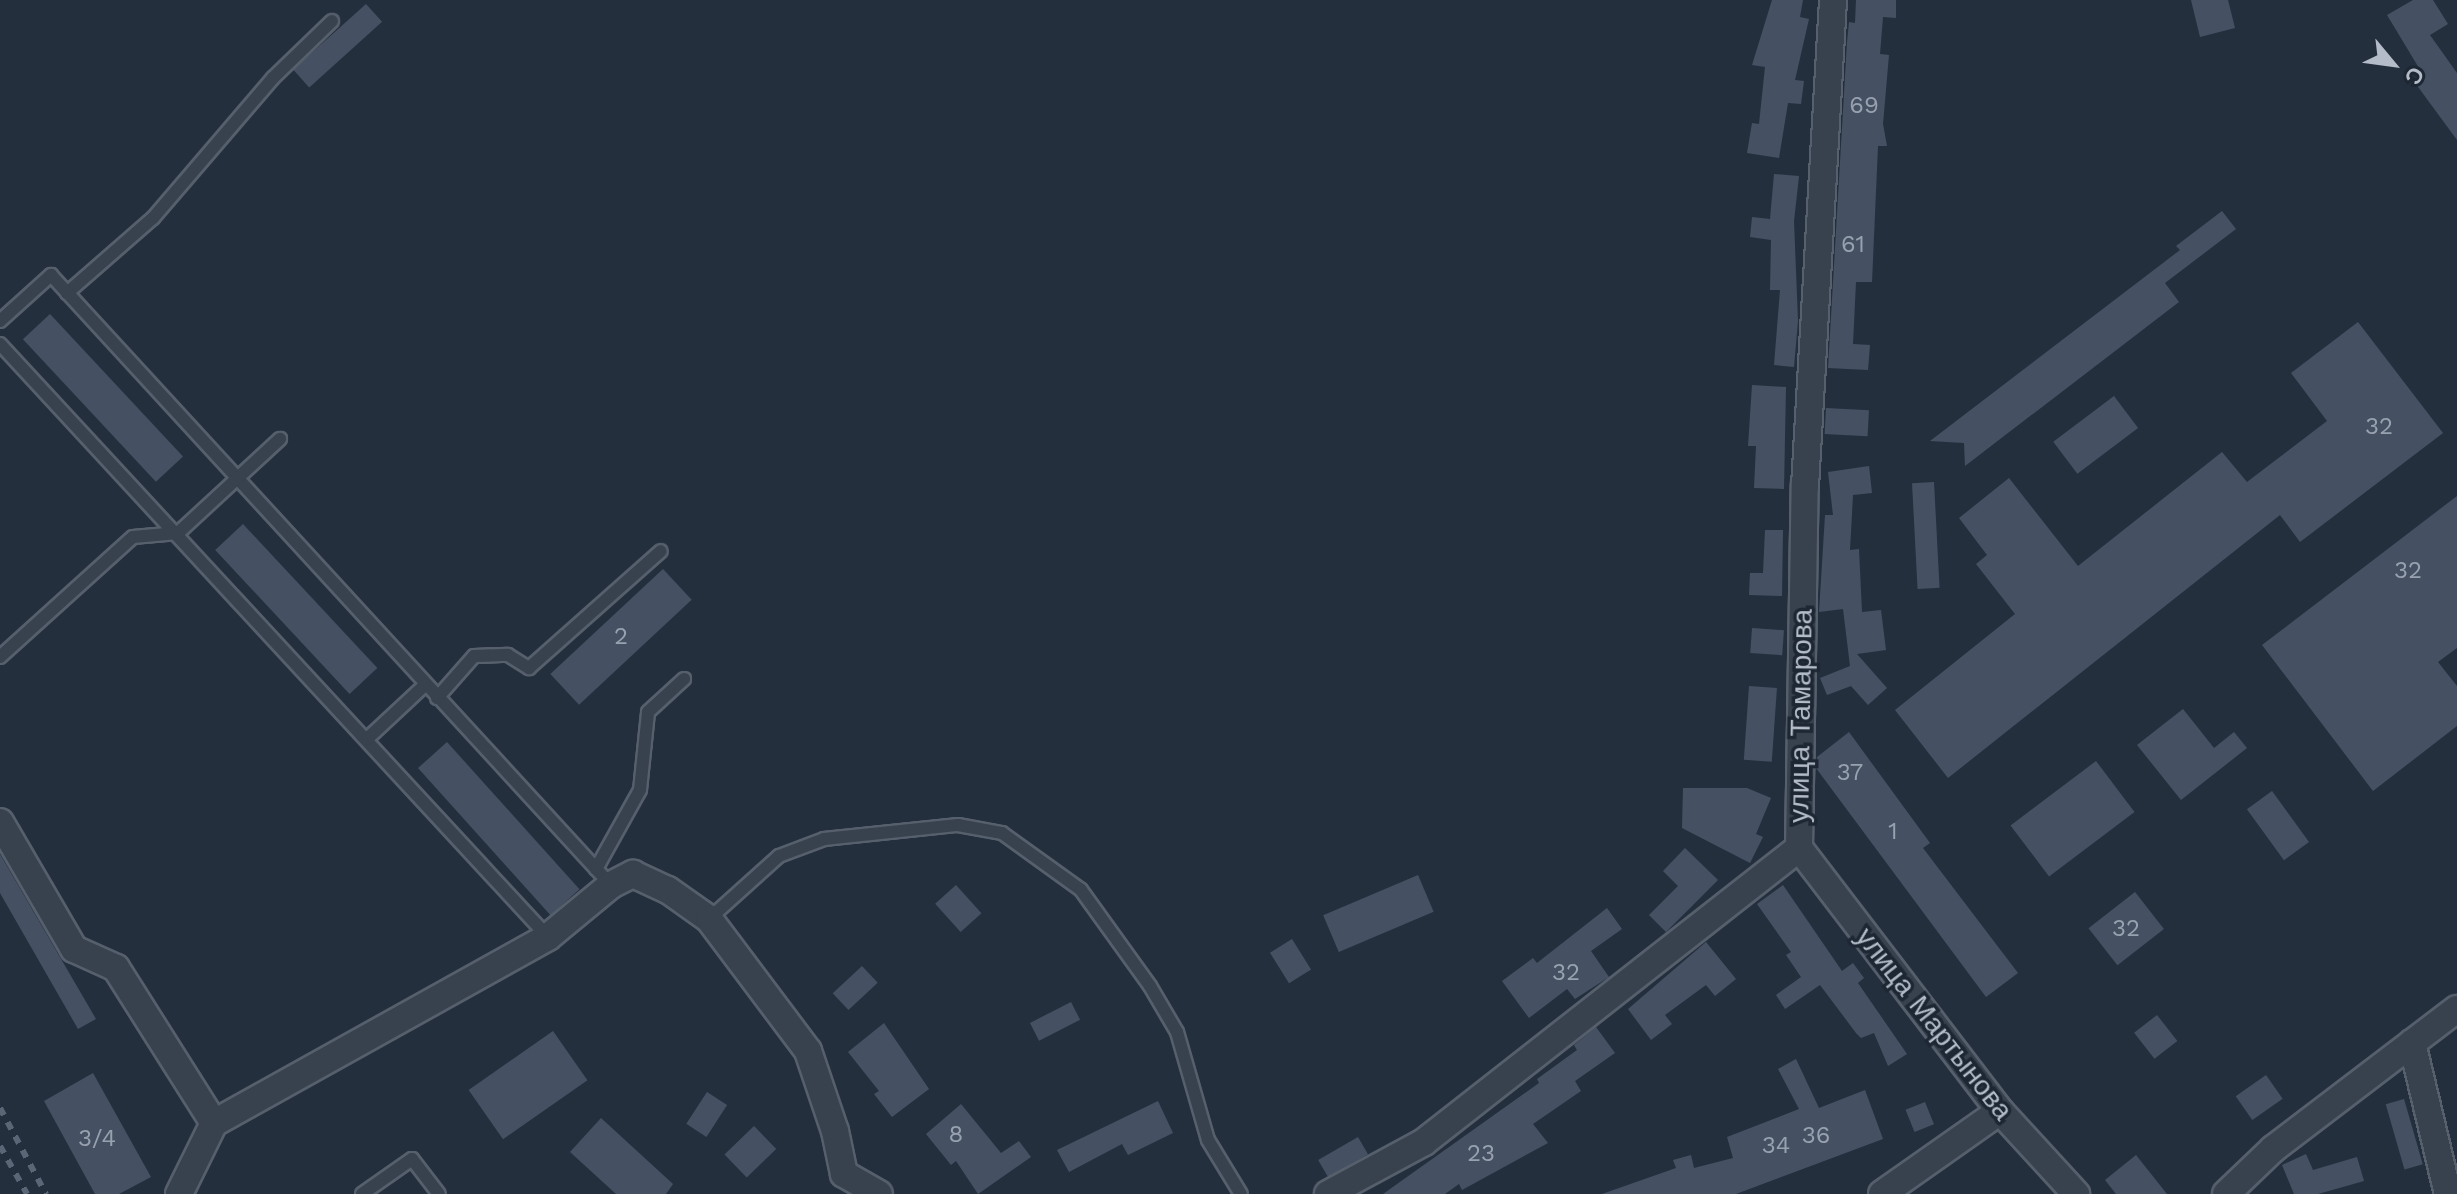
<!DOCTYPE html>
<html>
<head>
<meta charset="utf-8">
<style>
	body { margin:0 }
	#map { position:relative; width:2457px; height:1194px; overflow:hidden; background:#242f3e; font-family:"Work Sans",sans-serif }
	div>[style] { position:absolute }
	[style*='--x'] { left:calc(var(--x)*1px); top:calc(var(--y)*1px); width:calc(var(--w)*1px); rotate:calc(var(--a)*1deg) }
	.building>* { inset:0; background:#455162; transform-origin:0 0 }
	.roads { filter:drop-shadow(2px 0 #565f6c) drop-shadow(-2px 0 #565f6c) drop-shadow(0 2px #565f6c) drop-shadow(0 -2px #565f6c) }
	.service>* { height:12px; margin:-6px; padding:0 6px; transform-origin:6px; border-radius:6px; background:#38414e }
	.minor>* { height:26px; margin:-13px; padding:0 13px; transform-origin:13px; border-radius:13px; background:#38414e }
	.rail>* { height:6px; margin-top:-3px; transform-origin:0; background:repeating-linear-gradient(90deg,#5a6575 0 8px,transparent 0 16px) }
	span { translate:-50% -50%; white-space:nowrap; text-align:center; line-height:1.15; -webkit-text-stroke:7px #1d2633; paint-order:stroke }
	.number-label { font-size:24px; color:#98a1af }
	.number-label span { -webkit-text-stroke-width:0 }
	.street-label { font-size:28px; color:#b4bcc9 }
	.north { position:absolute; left:2353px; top:24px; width:80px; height:80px; -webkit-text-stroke:6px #1d2633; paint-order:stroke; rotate:119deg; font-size:22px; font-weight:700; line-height:32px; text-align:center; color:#b4bcc9 }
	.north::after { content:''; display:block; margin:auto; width:28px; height:36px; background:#b4bcc9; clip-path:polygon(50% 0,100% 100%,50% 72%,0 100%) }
</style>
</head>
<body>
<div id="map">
	<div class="building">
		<i style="clip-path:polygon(1772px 0,1803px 0,1800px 17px,1809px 19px,1795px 80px,1804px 81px,1801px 104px,1788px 103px,1779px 158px,1747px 153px,1752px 123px,1759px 124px,1765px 67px,1752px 65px)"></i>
		<i style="clip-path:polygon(1856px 0,1896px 0,1896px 18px,1883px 17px,1880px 54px,1889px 55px,1883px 124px,1887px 146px,1878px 146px,1872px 282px,1856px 282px,1853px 344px,1870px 345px,1868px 370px,1828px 368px,1847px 42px,1849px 22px,1855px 23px)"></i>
		<i style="clip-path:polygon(2191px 0,2228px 0,2235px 28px,2200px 37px)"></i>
		<i style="clip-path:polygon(2413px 0,2433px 0,2448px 24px,2430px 35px,2457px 73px,2457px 140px,2413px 80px,2422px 73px,2387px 15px)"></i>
		<i style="left:366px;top:4px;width:24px;height:98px;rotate:48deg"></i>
		<i style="clip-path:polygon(1774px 174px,1799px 176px,1794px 221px,1798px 321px,1794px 367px,1774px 365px,1780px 290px,1770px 290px,1771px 240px,1750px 237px,1752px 217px,1770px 219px)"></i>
		<i style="clip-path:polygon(2222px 211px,2236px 229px,2165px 283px,2179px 302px,1965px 466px,1964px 443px,1930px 441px,2180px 250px,2176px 246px)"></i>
		<i style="left:50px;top:314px;width:195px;height:37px;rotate:47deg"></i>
		<i style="clip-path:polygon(2358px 322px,2443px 433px,2300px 542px,2280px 515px,1948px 778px,1895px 710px,2015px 614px,1976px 564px,1987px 555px,1959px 518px,2009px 478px,2078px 566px,2222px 452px,2247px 482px,2327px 421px,2291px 373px)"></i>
		<i style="clip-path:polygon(1752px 385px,1786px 387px,1784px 489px,1754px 488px,1756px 446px,1748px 446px)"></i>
		<i style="left:2114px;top:396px;width:40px;height:76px;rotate:53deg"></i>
		<i style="left:1826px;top:408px;width:43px;height:26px;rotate:3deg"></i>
		<i style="clip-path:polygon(1869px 466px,1872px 493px,1853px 495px,1850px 550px,1859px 549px,1862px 612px,1881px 610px,1886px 650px,1857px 654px,1887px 688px,1868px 705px,1851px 686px,1827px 695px,1820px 678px,1850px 666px,1843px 609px,1819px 612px,1825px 515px,1833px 515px,1828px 472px)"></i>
		<i style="left:1934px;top:482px;width:106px;height:22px;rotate:87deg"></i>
		<i style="clip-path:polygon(2457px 496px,2457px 648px,2438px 662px,2457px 686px,2457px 726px,2373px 791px,2262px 645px)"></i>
		<i style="left:243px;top:524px;width:197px;height:38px;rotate:47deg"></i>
		<i style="clip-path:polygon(1765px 530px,1783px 530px,1782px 596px,1749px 595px,1750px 573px,1763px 573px)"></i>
		<i style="left:663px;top:569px;width:42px;height:154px;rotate:47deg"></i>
		<i style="left:1752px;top:628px;width:32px;height:25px;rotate:4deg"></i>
		<i style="left:1749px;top:686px;width:28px;height:74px;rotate:4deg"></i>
		<i style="clip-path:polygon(2183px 709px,2214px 748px,2234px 732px,2247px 748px,2181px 800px,2137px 745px)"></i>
		<i style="clip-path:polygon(1849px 732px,1930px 843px,1923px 848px,2018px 973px,1986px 997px,1816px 768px,1817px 757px)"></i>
		<i style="left:447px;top:742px;width:198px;height:39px;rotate:48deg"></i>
		<i style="left:2096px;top:761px;width:64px;height:107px;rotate:53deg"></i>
		<i style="clip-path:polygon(1683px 788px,1747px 788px,1771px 798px,1756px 834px,1763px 837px,1750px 863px,1682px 828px)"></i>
		<i style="left:2272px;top:791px;width:63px;height:31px;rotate:54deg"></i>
		<i style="clip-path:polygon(1685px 848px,1718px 880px,1666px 932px,1649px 915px,1678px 886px,1663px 871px)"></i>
		<i style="clip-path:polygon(0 854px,96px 1019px,78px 1029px,0 893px)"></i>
		<i style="left:1418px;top:875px;width:40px;height:103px;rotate:67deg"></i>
		<i style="left:956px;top:885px;width:38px;height:28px;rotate:48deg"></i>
		<i style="clip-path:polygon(1783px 885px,1842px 971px,1853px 963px,1864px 978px,1858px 983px,1907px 1054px,1888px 1066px,1874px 1033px,1861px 1038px,1856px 1033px,1820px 985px,1785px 1009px,1776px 995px,1801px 977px,1786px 955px,1791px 952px,1757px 904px)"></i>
		<i style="left:2135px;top:892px;width:47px;height:59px;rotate:52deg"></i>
		<i style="clip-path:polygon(1607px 908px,1622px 929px,1591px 951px,1609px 977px,1575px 999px,1567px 989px,1529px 1018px,1502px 981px,1533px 958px,1537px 963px)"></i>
		<i style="left:1292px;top:939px;width:36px;height:26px;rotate:58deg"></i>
		<i style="clip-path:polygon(1706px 942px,1736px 979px,1715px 996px,1706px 985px,1665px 1015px,1672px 1024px,1651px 1040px,1628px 1009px)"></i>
		<i style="left:862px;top:966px;width:23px;height:40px;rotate:47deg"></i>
		<i style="left:1071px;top:1002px;width:20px;height:46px;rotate:63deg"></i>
		<i style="left:2157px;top:1015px;width:33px;height:29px;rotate:52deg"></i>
		<i style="clip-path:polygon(884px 1023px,929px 1089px,892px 1117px,874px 1094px,879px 1091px,848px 1052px)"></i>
		<i style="clip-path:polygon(1596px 1027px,1615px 1053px,1575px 1081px,1581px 1091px,1533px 1124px,1548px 1143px,1462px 1190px,1459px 1184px,1445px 1194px,1383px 1194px,1539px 1083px,1537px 1079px,1577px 1050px,1574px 1045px)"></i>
		<i style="left:553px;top:1031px;width:60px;height:103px;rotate:55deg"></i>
		<i style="clip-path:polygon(1796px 1059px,1819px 1108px,1865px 1090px,1883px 1139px,1736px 1194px,1602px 1194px,1676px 1168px,1673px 1160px,1691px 1155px,1694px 1168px,1733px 1158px,1727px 1137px,1799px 1109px,1778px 1069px)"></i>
		<i style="clip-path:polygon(93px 1073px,151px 1177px,119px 1194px,95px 1194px,44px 1101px)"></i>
		<i style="left:2266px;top:1075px;width:29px;height:37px;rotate:55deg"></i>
		<i style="left:707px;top:1092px;width:24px;height:38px;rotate:33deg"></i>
		<i style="left:2404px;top:1099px;width:68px;height:19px;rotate:74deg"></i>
		<i style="clip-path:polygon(1158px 1101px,1173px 1133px,1128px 1155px,1122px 1144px,1069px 1172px,1057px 1150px)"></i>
		<i style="left:1925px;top:1102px;width:24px;height:21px;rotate:68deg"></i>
		<i style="clip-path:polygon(961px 1104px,1001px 1153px,1019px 1141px,1031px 1157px,978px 1194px,956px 1161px,951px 1165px,926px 1134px)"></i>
		<i style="clip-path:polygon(601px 1118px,673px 1184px,666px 1194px,616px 1194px,570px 1152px)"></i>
		<i style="left:754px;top:1126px;width:32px;height:41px;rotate:46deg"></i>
		<i style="left:1358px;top:1137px;width:20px;height:46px;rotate:60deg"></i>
		<i style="clip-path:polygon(2306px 1154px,2313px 1170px,2357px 1157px,2364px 1181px,2318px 1194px,2294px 1194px,2282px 1165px)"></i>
		<i style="clip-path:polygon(2136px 1155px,2167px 1194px,2116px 1194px,2105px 1180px)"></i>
	</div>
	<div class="roads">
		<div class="service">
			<i style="--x:67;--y:293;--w:114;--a:-41.1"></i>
			<i style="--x:153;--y:218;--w:184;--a:-49.4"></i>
			<i style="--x:273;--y:78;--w:82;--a:-44"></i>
			<i style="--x:0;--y:321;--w:69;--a:-42"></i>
			<i style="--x:51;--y:275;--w:828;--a:47.45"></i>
			<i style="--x:0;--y:344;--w:807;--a:47.26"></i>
			<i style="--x:0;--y:657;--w:179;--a:-42.1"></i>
			<i style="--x:133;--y:537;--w:45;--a:-5.1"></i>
			<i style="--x:178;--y:533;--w:139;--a:-42.7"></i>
			<i style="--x:437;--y:698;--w:56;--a:-48.6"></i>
			<i style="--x:474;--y:656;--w:34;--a:-2"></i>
			<i style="--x:508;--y:655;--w:25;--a:32"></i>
			<i style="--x:529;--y:668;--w:176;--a:-41.6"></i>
			<i style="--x:367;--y:739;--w:79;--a:-43"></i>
			<i style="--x:596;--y:869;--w:90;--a:-60.9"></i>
			<i style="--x:640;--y:790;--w:78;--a:-84.1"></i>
			<i style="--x:648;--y:712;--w:49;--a:-42.5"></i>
			<i style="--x:709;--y:919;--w:94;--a:-42"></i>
			<i style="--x:779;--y:856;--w:48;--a:-20.7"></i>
			<i style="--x:824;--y:839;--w:135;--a:-6"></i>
			<i style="--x:958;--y:825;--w:45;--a:10.3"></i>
			<i style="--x:1002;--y:833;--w:97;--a:35.8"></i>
			<i style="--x:1081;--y:890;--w:118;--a:54.3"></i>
			<i style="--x:1150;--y:986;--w:53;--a:59.6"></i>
			<i style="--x:1177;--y:1032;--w:112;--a:74"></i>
			<i style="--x:1208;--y:1140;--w:63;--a:58.6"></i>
			<i style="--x:362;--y:1194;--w:61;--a:-35"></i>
			<i style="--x:412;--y:1159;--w:44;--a:52.4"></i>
		</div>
		<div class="minor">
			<i style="--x:0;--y:822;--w:147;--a:59.8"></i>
			<i style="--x:74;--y:949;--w:46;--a:24.3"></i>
			<i style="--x:116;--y:968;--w:183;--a:57.7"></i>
			<i style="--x:1799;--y:848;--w:362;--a:-89.1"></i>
			<i style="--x:1805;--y:486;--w:487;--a:-86.7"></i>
			<i style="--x:1799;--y:848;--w:331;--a:52.6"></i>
			<i style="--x:2000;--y:1111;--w:113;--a:47.5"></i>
			<i style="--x:2412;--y:1043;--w:155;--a:76.6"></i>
			<i style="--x:179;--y:1194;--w:79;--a:-63.8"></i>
			<i style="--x:214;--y:1123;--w:382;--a:-29.1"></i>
			<i style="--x:548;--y:937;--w:82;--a:-39.5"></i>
			<i style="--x:611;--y:885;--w:25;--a:-27"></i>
			<i style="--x:633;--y:874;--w:38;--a:25"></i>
			<i style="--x:668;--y:890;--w:50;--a:35.3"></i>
			<i style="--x:709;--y:919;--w:165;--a:53.1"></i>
			<i style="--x:808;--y:1051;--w:84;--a:71.4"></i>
			<i style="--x:835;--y:1131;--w:44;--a:78.2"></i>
			<i style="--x:844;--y:1174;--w:40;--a:29.7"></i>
			<i style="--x:1328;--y:1194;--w:109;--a:-28.4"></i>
			<i style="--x:1424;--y:1142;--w:477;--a:-38.1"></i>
			<i style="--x:1882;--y:1194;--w:144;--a:-35.1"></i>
			<i style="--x:2226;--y:1194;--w:65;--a:-43.8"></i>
			<i style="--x:2273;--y:1149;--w:231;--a:-37.3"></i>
		</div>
	</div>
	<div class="rail">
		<i style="--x:0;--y:1108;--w:98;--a:61.9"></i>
		<i style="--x:0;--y:1146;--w:55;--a:60.6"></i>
	</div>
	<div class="number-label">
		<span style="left:1864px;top:106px">69</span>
		<span style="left:1853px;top:245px">61</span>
		<span style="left:2379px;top:427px">32</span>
		<span style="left:2408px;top:571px">32</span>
		<span style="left:621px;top:637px">2</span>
		<span style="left:1850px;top:773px">37</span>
		<span style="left:1893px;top:832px">1</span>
		<span style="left:2126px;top:929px">32</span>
		<span style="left:1566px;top:973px">32</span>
		<span style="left:956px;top:1135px">8</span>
		<span style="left:1816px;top:1136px">36</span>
		<span style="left:97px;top:1139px">3/4</span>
		<span style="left:1776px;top:1146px">34</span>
		<span style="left:1481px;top:1154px">23</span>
	</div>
	<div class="street-label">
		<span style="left:1801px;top:716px;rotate:-89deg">улица Тамарова</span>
		<span style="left:1934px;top:1024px;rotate:52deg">улица Мартынова</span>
	</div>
	<div class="north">С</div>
</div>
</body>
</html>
